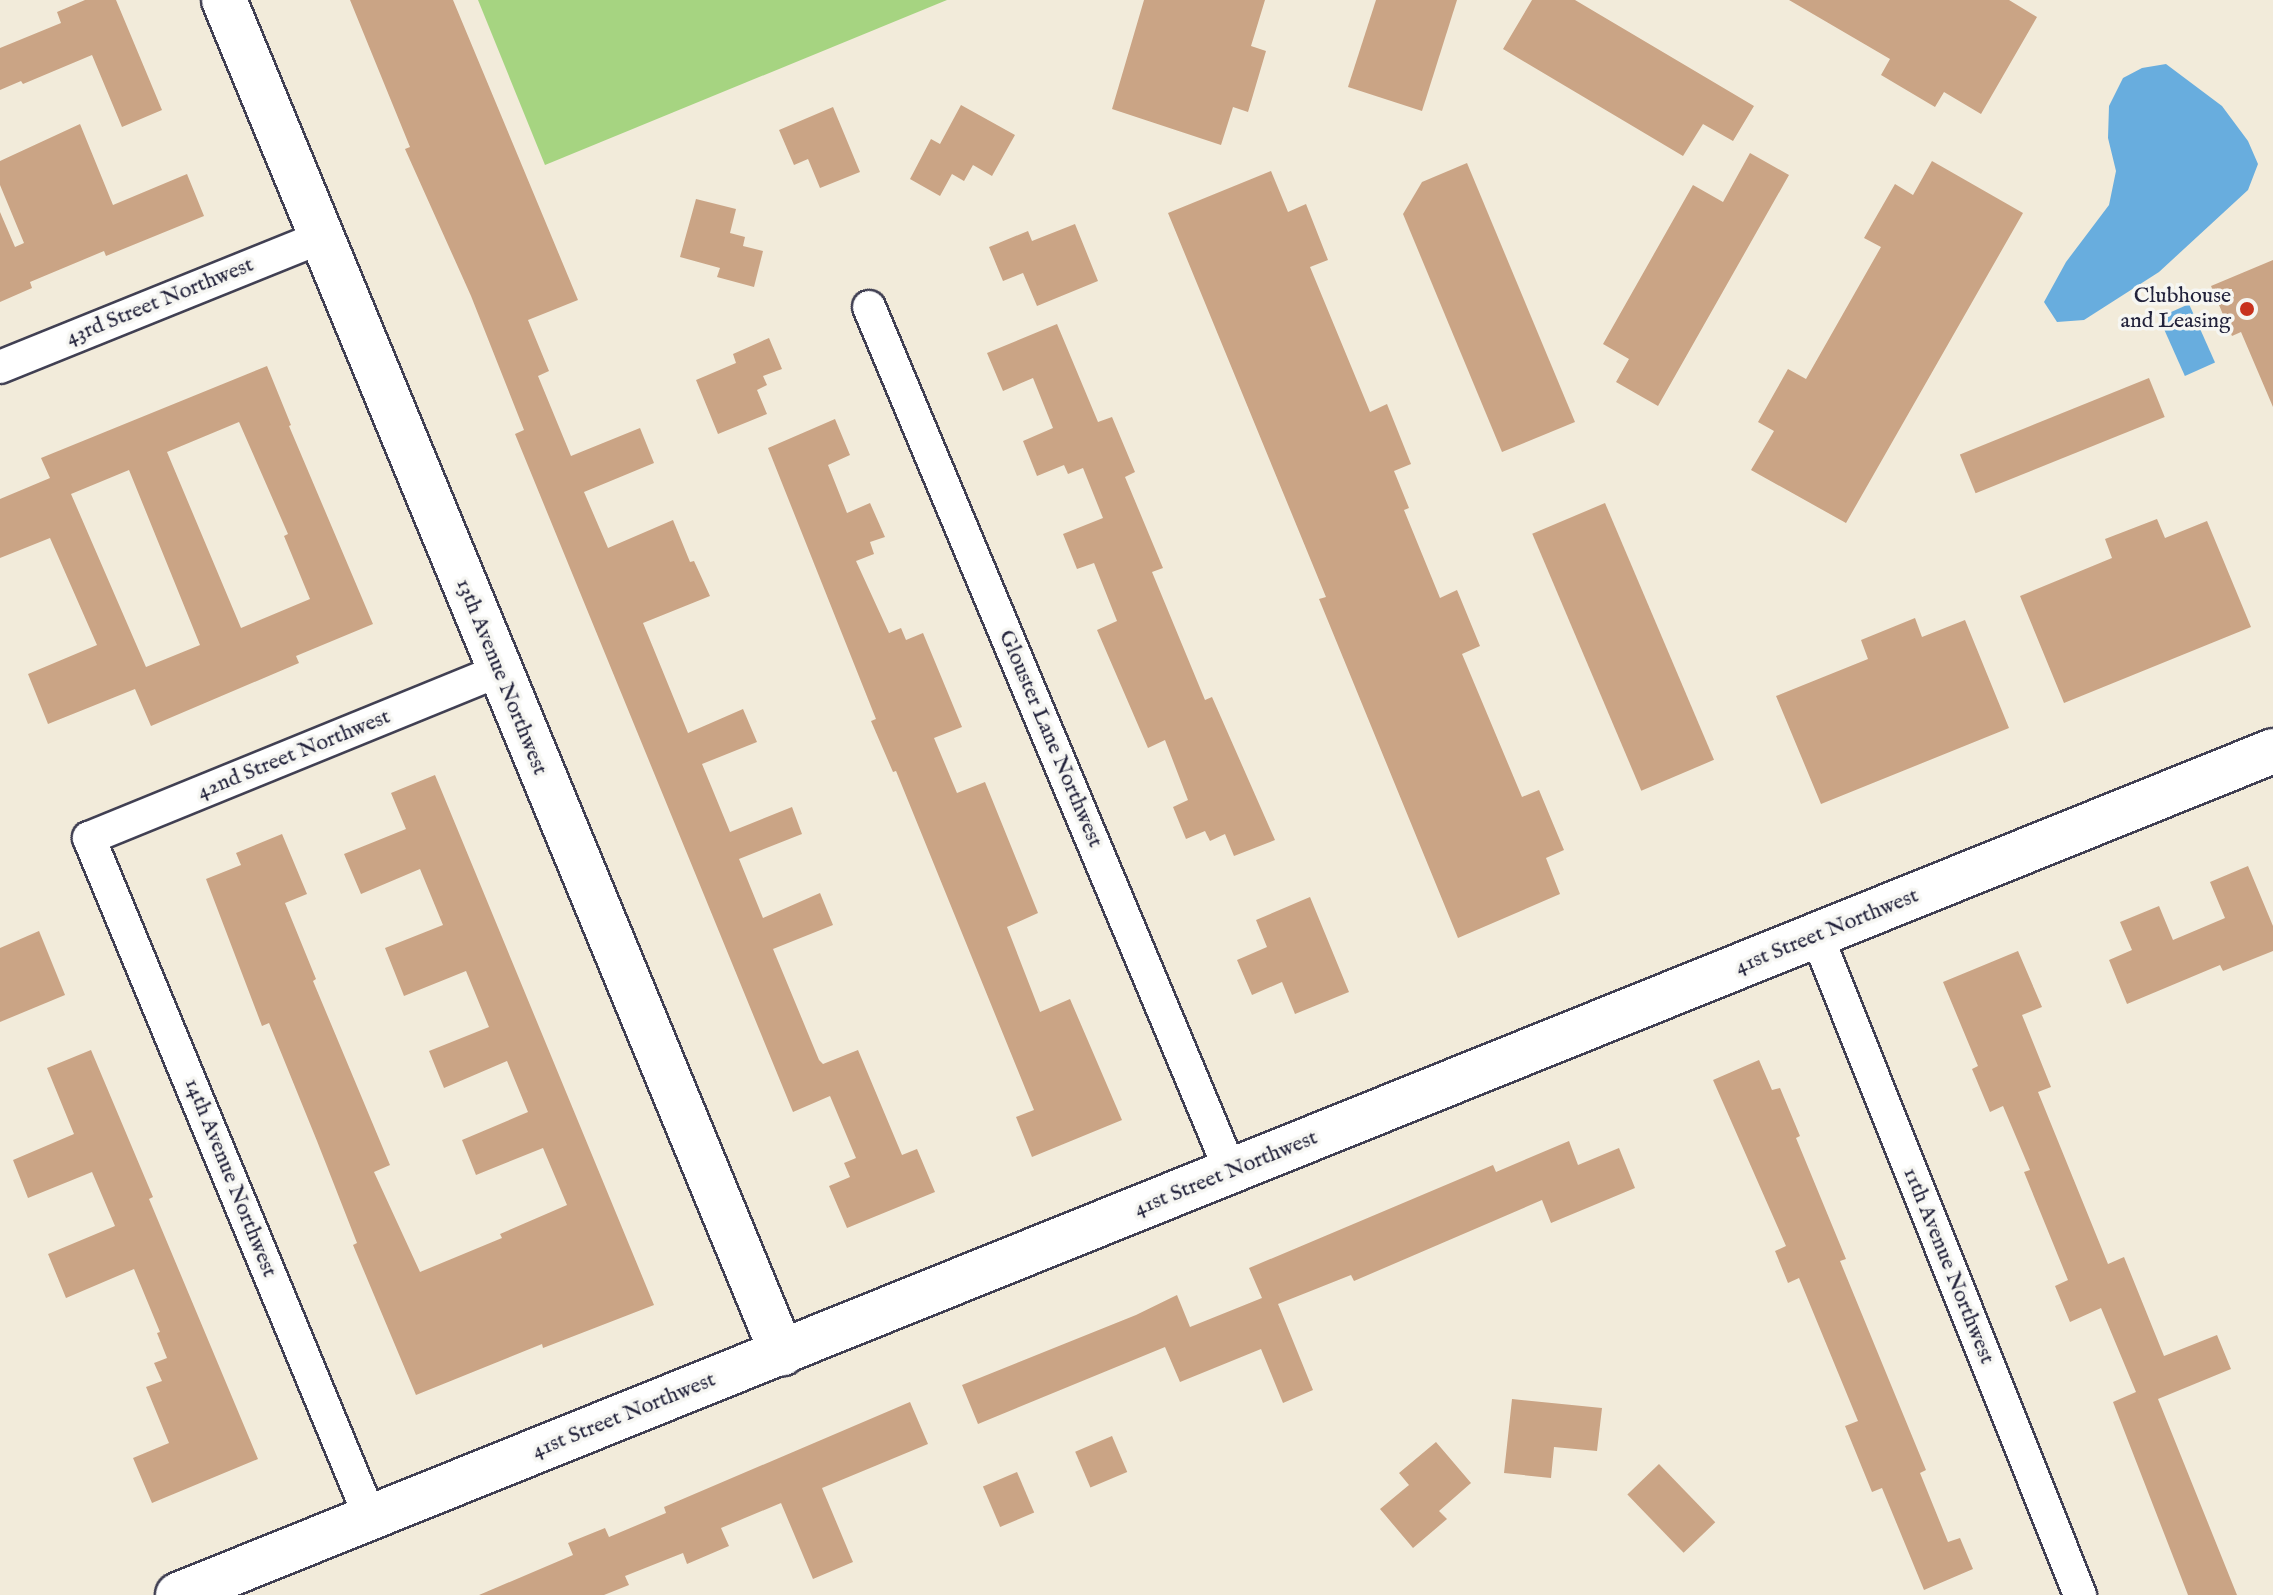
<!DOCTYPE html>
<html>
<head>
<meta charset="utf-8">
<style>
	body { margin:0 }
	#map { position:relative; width:2273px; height:1595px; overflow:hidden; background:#f2ebda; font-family:"IM FELL English",serif }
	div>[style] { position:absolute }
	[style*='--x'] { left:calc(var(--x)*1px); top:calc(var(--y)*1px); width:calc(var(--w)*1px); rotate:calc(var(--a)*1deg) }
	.green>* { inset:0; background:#a6d481 }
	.water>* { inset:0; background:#68adde; transform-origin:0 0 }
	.building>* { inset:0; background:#caa485; transform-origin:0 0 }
	.roads { filter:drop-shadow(2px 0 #414053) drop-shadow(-2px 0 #414053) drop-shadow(0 2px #414053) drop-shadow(0 -2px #414053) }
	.street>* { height:32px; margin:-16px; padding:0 16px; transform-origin:16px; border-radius:16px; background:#fff }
	.secondary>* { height:44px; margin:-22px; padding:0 22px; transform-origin:22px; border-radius:22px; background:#fff }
	.dots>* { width:22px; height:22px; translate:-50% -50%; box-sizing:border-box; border:4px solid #f6f6f2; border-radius:50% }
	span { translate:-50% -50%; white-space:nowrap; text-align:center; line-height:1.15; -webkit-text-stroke:7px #f6f6f2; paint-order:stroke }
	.poi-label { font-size:22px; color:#22223b }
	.right { translate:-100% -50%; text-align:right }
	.street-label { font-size:22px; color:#22223b }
</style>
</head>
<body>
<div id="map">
	<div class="green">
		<i style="clip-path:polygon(478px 0,947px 0,545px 165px)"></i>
	</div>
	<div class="water">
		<i style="clip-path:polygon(2166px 64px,2222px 106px,2248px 141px,2258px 164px,2248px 190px,2159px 272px,2084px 320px,2057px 322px,2044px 302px,2066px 262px,2109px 205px,2116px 171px,2108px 138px,2109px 106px,2123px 78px,2142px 68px)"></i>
		<i style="left:2189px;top:304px;width:64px;height:33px;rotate:66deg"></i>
	</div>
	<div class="building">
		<i style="clip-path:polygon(85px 0,116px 0,162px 110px,122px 127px,92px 55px,23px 84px,21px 81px,0 90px,0 48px,61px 23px,57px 12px)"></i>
		<i style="clip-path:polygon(350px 0,453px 0,578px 300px,528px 320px,549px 371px,538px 376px,571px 456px,640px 428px,654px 463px,584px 492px,608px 548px,673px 520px,690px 562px,694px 561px,710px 596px,643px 623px,688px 733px,743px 709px,757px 742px,702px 764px,730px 832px,792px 807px,802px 834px,739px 859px,763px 918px,820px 893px,833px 925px,773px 949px,819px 1060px,823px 1064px,858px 1050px,902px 1155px,917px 1149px,935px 1192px,847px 1228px,829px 1186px,850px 1177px,844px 1163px,856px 1158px,830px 1096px,793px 1112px,515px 434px,524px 430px,471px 296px,405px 149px,410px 147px)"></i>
		<i style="clip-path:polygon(1144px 0,1265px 0,1251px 46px,1266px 51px,1248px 112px,1233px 107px,1221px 145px,1112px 109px)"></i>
		<i style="clip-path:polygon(1376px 0,1457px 0,1422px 111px,1348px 87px)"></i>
		<i style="clip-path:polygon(1532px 0,1575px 0,1754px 106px,1733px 141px,1703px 124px,1683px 156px,1503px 49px)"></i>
		<i style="clip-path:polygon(1789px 0,2009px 0,2037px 17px,1981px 114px,1944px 92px,1935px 107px,1881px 75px,1890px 59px)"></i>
		<i style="clip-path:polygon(961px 105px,1015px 135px,992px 176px,973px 165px,964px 181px,952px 174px,940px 196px,910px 179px,931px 139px,940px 144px)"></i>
		<i style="clip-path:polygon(833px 107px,860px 172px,820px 188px,808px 159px,794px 165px,779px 130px)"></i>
		<i style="clip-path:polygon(80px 124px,113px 205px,187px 174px,204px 216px,106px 256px,104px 251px,30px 282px,32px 288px,0 302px,0 212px,15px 247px,24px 243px,0 185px,0 161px)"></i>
		<i style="clip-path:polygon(1750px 153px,1789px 175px,1658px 406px,1616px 382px,1629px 359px,1603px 344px,1693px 185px,1723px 202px)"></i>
		<i style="clip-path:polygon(1932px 161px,2023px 213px,1846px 523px,1751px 470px,1774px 431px,1758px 422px,1788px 369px,1806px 379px,1881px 247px,1864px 238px,1895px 184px,1913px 195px)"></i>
		<i style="clip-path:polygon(1467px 163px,1575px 422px,1502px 452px,1403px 214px,1422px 182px)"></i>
		<i style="clip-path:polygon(1271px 171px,1288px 212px,1306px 204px,1328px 260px,1310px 267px,1370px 412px,1387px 404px,1411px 464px,1394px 471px,1409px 508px,1404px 510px,1440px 598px,1457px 590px,1480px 646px,1462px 654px,1522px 797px,1539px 790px,1564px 850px,1546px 858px,1560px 894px,1458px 938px,1319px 599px,1326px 597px,1168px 213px)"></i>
		<i style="clip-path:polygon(696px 199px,736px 209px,730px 233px,745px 237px,743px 246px,763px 251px,754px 287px,717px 277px,720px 268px,680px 257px)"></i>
		<i style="clip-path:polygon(1075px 224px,1098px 281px,1037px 306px,1023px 273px,1003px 281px,989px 247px,1028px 231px,1032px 241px)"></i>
		<i style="clip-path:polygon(2273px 260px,2273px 407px,2241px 332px,2232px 336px,2211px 286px)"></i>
		<i style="clip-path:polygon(1057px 324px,1098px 422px,1112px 417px,1135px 472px,1125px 477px,1163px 568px,1152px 572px,1205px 700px,1212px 697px,1275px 840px,1234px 856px,1225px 834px,1210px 841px,1205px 831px,1186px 839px,1173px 807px,1188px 800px,1165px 740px,1148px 748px,1097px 630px,1117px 621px,1094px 563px,1077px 569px,1063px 534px,1103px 518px,1083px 468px,1068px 474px,1064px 465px,1037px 476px,1023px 441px,1053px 428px,1033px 378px,1003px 391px,987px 353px)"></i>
		<i style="clip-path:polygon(769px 338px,782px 369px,763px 376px,767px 385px,757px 390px,767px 414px,718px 434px,696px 380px,736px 363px,733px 354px)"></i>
		<i style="clip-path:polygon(evenodd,267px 366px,291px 425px,289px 426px,373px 624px,296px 656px,299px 663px,151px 726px,135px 689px,48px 724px,28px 674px,97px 645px,50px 538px,0 558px,0 499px,50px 478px,41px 458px,267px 366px,239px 422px,288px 534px,284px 536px,310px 599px,241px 628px,167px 452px,239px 422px,267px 366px,129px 470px,200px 645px,146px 667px,71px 494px,129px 470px)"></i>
		<i style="left:2149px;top:378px;width:42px;height:204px;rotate:68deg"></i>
		<i style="clip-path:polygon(835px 419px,850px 455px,828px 465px,847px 513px,870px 503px,885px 537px,870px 542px,874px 554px,856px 561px,889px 633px,901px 628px,906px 640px,923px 633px,962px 727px,934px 738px,957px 793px,985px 782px,1038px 913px,1007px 927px,1040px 1012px,1070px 999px,1122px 1120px,1032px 1157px,1016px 1117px,1034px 1110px,896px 771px,893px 772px,871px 721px,876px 719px,768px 448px)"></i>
		<i style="left:1605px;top:503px;width:279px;height:79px;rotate:67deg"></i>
		<i style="clip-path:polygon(2157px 519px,2165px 538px,2207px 521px,2251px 627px,2064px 703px,2020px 596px,2112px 558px,2105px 539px)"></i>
		<i style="clip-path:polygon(1915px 618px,1922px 637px,1965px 620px,2009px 728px,1821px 804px,1776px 696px,1868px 659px,1861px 640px)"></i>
		<i style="clip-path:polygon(435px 775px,654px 1305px,543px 1348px,542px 1344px,416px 1395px,353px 1245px,357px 1243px,317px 1141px,269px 1023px,262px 1026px,206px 879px,241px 865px,236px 853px,282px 834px,307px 894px,285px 903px,316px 979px,313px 981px,390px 1165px,374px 1172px,420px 1272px,502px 1238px,500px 1234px,567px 1205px,543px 1148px,476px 1175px,462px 1140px,528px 1112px,507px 1061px,444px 1088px,429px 1051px,489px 1027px,466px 971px,404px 996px,385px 948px,443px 925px,420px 869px,361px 894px,344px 854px,406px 829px,391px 793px)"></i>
		<i style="clip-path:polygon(2248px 866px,2273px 926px,2273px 951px,2223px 971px,2220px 965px,2127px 1004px,2109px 960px,2132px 950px,2120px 922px,2159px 906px,2173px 940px,2225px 918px,2210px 882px)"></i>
		<i style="clip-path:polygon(1310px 897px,1349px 992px,1295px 1014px,1282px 982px,1252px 995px,1237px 960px,1267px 947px,1256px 920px)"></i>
		<i style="clip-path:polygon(39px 931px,65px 995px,0 1022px,0 948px)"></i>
		<i style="clip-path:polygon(2018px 951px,2042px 1007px,2022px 1015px,2051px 1087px,2038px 1092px,2108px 1264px,2124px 1257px,2164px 1356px,2217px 1335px,2231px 1369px,2158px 1399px,2237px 1595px,2188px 1595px,2113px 1402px,2136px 1392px,2101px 1308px,2070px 1322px,2055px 1286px,2068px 1280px,2024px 1172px,2030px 1170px,2003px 1106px,1990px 1112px,1972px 1069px,1978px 1066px,1943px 982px)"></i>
		<i style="clip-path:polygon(91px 1050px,153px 1197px,149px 1199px,258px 1459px,152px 1503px,133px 1458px,169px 1443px,146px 1387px,162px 1381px,154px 1363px,167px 1358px,157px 1333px,160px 1332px,134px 1269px,66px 1298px,48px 1254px,115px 1226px,92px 1172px,28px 1198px,13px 1160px,74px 1134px,47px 1068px)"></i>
		<i style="clip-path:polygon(1759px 1060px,1772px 1090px,1780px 1088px,1800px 1136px,1796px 1138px,1846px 1259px,1840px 1261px,1926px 1470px,1920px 1473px,1948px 1542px,1960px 1538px,1973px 1569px,1924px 1590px,1882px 1488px,1872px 1492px,1845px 1426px,1858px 1421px,1799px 1278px,1788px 1283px,1775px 1251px,1786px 1246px,1713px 1080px)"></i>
		<i style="clip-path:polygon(1569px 1141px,1578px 1165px,1619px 1148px,1635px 1188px,1551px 1223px,1542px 1200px,1354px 1281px,1351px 1275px,1278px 1304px,1313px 1390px,1283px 1403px,1261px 1349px,1180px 1382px,1165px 1347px,978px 1424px,962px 1385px,1136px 1315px,1177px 1295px,1190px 1327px,1262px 1298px,1249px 1268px,1493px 1165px,1496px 1172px)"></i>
		<i style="clip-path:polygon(1512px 1399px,1602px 1408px,1597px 1451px,1554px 1447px,1551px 1478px,1504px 1473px)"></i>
		<i style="clip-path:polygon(910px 1402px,928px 1444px,822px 1488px,853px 1562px,813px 1579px,781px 1503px,721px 1528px,729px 1546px,687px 1564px,683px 1553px,625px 1576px,629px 1585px,604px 1595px,479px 1595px,573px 1555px,568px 1543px,605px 1528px,609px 1537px,666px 1513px,664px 1507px)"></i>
		<i style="left:1112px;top:1436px;width:39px;height:40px;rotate:67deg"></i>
		<i style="clip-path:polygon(1436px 1442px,1471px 1483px,1439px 1511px,1447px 1519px,1413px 1548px,1380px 1509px,1409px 1485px,1399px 1473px)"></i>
		<i style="left:1659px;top:1464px;width:81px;height:44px;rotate:46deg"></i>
		<i style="left:1017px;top:1472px;width:44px;height:37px;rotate:67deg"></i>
	</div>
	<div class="roads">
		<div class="street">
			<i style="--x:869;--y:307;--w:938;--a:67.29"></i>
			<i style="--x:0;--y:367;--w:346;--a:-22"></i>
			<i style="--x:1817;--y:936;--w:710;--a:68.24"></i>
			<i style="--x:370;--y:1517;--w:735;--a:-112.48"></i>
			<i style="--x:89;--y:838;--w:442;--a:-22.2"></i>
		</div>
		<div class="secondary">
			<i style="--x:224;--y:0;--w:1464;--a:67.59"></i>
			<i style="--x:178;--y:1595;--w:2259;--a:-21.94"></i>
		</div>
	</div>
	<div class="dots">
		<i style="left:2247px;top:309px;background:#c8321e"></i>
	</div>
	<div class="poi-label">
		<span class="right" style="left:2231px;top:309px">Clubhouse<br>and Leasing</span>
	</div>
	<div class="street-label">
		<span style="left:160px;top:302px;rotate:-22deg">43rd Street Northwest</span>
		<span style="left:501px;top:677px;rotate:68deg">13th Avenue Northwest</span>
		<span style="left:1050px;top:739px;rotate:67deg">Glouster Lane Northwest</span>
		<span style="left:294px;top:755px;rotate:-22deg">42nd Street Northwest</span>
		<span style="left:1827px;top:932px;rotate:-22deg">41st Street Northwest</span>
		<span style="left:1226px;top:1174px;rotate:-22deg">41st Street Northwest</span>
		<span style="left:230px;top:1178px;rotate:68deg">14th Avenue Northwest</span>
		<span style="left:1948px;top:1266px;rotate:68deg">11th Avenue Northwest</span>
		<span style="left:624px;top:1416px;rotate:-22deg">41st Street Northwest</span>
	</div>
</div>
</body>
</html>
